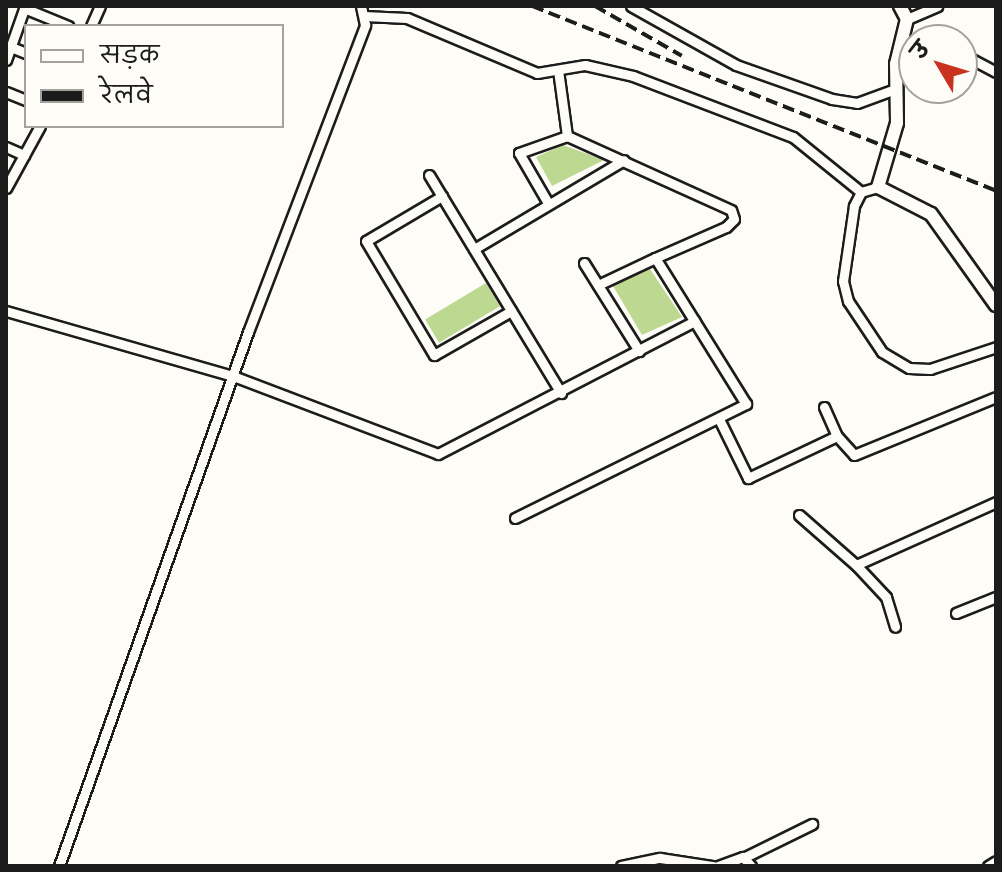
<!DOCTYPE html>
<html>
<head>
<meta charset="utf-8">
<style>
	body { margin:0 }
	#map { position:relative; width:1002px; height:872px; overflow:hidden; background:#fdfcf7; font-family:Itim,"Playpen Sans Deva",sans-serif }
	div>[style] { position:absolute }
	[style*='--x'] { left:calc(var(--x)*1px); top:calc(var(--y)*1px); width:calc(var(--w)*1px); rotate:calc(var(--a)*1deg) }
	.green>* { inset:0; background:#bdd991; transform-origin:0 0 }
	.roads { filter:drop-shadow(2px 0 #1c1c1c) drop-shadow(-2px 0 #1c1c1c) drop-shadow(0 2px #1c1c1c) drop-shadow(0 -2px #1c1c1c) }
	.minor>* { height:9px; margin:-4.5px; padding:0 4.5px; transform-origin:4.5px; border-radius:4.5px; background:#fdfcf7 }
	.tertiary>* { height:12px; margin:-6px; padding:0 6px; transform-origin:6px; border-radius:6px; background:#fdfcf7 }
	.rail>* { height:4px; margin-top:-2px; transform-origin:0; background:repeating-linear-gradient(90deg,#1c1c1c 0 12px,transparent 0 18px) }
	span { translate:-50% -50%; white-space:nowrap; text-align:center; line-height:1.15; -webkit-text-stroke:6px #fdfcf7; paint-order:stroke }
	.frame { position:absolute; inset:0; border:8px solid #1c1c1c; pointer-events:none }
	.legend { position:absolute; left:24px; top:24px; width:260px; height:104px; box-sizing:border-box; background:#fdfcf7; border:2px solid #a3a29f; margin:0; padding:10px 14px; list-style:none; font-size:24px; color:#1c1c1c }
	.legend li { display:flex; align-items:center; gap:16px; height:40px }
	.legend b { width:40px; border:2px solid #a3a29f }
	.north { position:absolute; left:898px; top:24px; width:80px; height:80px; box-sizing:border-box; background:#fdfcf7; border:2px solid #a3a29f; border-radius:50%; rotate:308deg; font-size:22px; font-weight:700; line-height:32px; text-align:center; color:#1c1c1c }
	.north::after { content:''; display:block; margin:auto; width:28px; height:36px; background:#c8321e; clip-path:polygon(50% 0,100% 100%,50% 72%,0 100%) }
</style>
</head>
<body>
<div id="map">
	<div class="green">
		<i style="clip-path:polygon(563px 145px,604px 160px,552px 186px,536px 157px)"></i>
		<i style="clip-path:polygon(650px 269px,682px 317px,642px 335px,613px 286px)"></i>
		<i style="left:486px;top:283px;width:27px;height:71px;rotate:59deg"></i>
	</div>
	<div class="roads">
		<div class="minor">
			<i style="--x:631;--y:6;--w:120;--a:29.3"></i>
			<i style="--x:736;--y:65;--w:102;--a:19.5"></i>
			<i style="--x:832;--y:99;--w:25;--a:9"></i>
			<i style="--x:857;--y:103;--w:40;--a:-20.2"></i>
			<i style="--x:24;--y:8;--w:48;--a:22.2"></i>
			<i style="--x:364;--y:16;--w:43;--a:2.7"></i>
			<i style="--x:407;--y:18;--w:141;--a:22.9"></i>
			<i style="--x:537;--y:73;--w:49;--a:-9.5"></i>
			<i style="--x:585;--y:65;--w:49;--a:12.9"></i>
			<i style="--x:633;--y:76;--w:171;--a:20.9"></i>
			<i style="--x:793;--y:137;--w:87;--a:39"></i>
			<i style="--x:907;--y:19;--w:33;--a:-23"></i>
			<i style="--x:91;--y:26;--w:22;--a:-66"></i>
			<i style="--x:11;--y:47;--w:16;--a:22"></i>
			<i style="--x:962;--y:54;--w:38;--a:28"></i>
			<i style="--x:6;--y:60;--w:57;--a:-70.6"></i>
			<i style="--x:558;--y:70;--w:67;--a:82.2"></i>
			<i style="--x:6;--y:92;--w:22;--a:22"></i>
			<i style="--x:6;--y:147;--w:20;--a:24"></i>
			<i style="--x:429;--y:175;--w:255;--a:58.8"></i>
			<i style="--x:878;--y:187;--w:18;--a:164"></i>
			<i style="--x:861;--y:192;--w:16;--a:117"></i>
			<i style="--x:854;--y:206;--w:76;--a:98.3"></i>
			<i style="--x:843;--y:281;--w:21;--a:76"></i>
			<i style="--x:848;--y:301;--w:61;--a:56.3"></i>
			<i style="--x:882;--y:352;--w:31;--a:31"></i>
			<i style="--x:909;--y:368;--w:21;--a:3"></i>
			<i style="--x:930;--y:369;--w:70;--a:-18.4"></i>
			<i style="--x:6;--y:188;--w:71;--a:-61.3"></i>
			<i style="--x:442;--y:196;--w:88;--a:149.4"></i>
			<i style="--x:366;--y:241;--w:133;--a:59.2"></i>
			<i style="--x:434;--y:355;--w:89;--a:-29.7"></i>
			<i style="--x:474;--y:249;--w:174;--a:-30.7"></i>
			<i style="--x:584;--y:263;--w:104;--a:58"></i>
			<i style="--x:598;--y:285;--w:63;--a:-25.3"></i>
			<i style="--x:6;--y:311;--w:236;--a:16"></i>
			<i style="--x:233;--y:376;--w:219;--a:20.8"></i>
			<i style="--x:438;--y:454;--w:289;--a:-27.4"></i>
			<i style="--x:824;--y:407;--w:32;--a:66"></i>
			<i style="--x:719;--y:419;--w:66;--a:63.8"></i>
			<i style="--x:748;--y:478;--w:98;--a:-25.3"></i>
			<i style="--x:837;--y:436;--w:25;--a:48"></i>
			<i style="--x:854;--y:455;--w:153;--a:-22.2"></i>
			<i style="--x:799;--y:515;--w:76;--a:41.3"></i>
			<i style="--x:856;--y:565;--w:154;--a:-24.2"></i>
			<i style="--x:515;--y:518;--w:258;--a:-26.3"></i>
			<i style="--x:746;--y:404;--w:172;--a:-121.9"></i>
			<i style="--x:655;--y:258;--w:77;--a:-23.6"></i>
			<i style="--x:726;--y:227;--w:11;--a:-45"></i>
			<i style="--x:734;--y:219;--w:9;--a:-108"></i>
			<i style="--x:731;--y:210;--w:180;--a:-155.7"></i>
			<i style="--x:567;--y:136;--w:51;--a:160.5"></i>
			<i style="--x:519;--y:153;--w:58;--a:59.9"></i>
			<i style="--x:856;--y:565;--w:44;--a:46.8"></i>
			<i style="--x:886;--y:597;--w:31;--a:73"></i>
			<i style="--x:956;--y:613;--w:43;--a:-21.8"></i>
			<i style="--x:745;--y:857;--w:75;--a:-26.2"></i>
			<i style="--x:59;--y:866;--w:566;--a:-70.51"></i>
			<i style="--x:248;--y:332;--w:329;--a:-69.1"></i>
			<i style="--x:365;--y:25;--w:19;--a:-102"></i>
			<i style="--x:621;--y:866;--w:40;--a:-12"></i>
			<i style="--x:660;--y:858;--w:54;--a:8.6"></i>
			<i style="--x:718;--y:866;--w:27;--a:-20"></i>
			<i style="--x:743;--y:857;--w:12;--a:48"></i>
			<i style="--x:988;--y:866;--w:9;--a:-32"></i>
		</div>
		<div class="tertiary">
			<i style="--x:900;--y:6;--w:15;--a:62"></i>
			<i style="--x:907;--y:19;--w:46;--a:103.7"></i>
			<i style="--x:896;--y:64;--w:59;--a:89"></i>
			<i style="--x:897;--y:123;--w:67;--a:106.5"></i>
			<i style="--x:878;--y:187;--w:59;--a:27"></i>
			<i style="--x:931;--y:214;--w:112;--a:54.5"></i>
		</div>
	</div>
	<div class="rail">
		<i style="--x:532;--y:6;--w:500;--a:21.7"></i>
		<i style="--x:595;--y:6;--w:100;--a:29.9"></i>
	</div>
	<div class="frame"></div>
	<ul class="legend">
	<li><b style="height:10px;background:#fdfcf7"></b>सड़क</li>
	<li><b style="height:10px;background:#1c1c1c"></b>रेलवे</li>
	</ul>
	<div class="north">उ</div>
</div>
</body>
</html>
